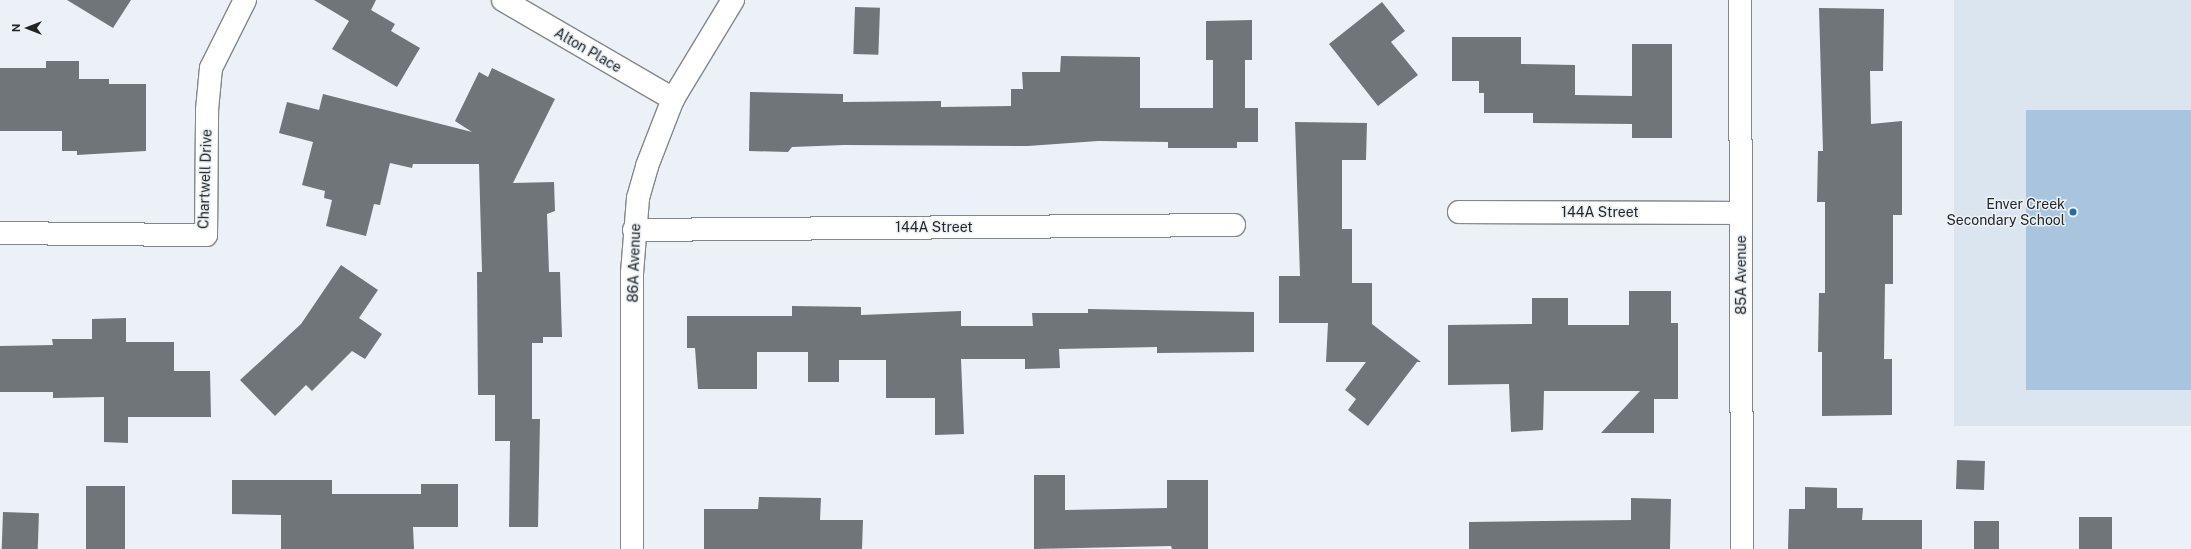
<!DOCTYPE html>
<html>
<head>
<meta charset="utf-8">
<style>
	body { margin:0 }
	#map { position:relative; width:2191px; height:549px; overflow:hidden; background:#ebf1f6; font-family:"Public Sans",sans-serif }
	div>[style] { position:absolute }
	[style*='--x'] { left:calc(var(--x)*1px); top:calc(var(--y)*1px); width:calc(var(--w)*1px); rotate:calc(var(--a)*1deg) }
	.built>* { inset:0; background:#dae5f0; transform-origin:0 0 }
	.green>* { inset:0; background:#a9c4df; transform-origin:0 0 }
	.building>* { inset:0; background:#70757a; transform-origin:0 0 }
	.roads { filter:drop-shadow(1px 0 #82878b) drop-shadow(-1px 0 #82878b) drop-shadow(0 1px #82878b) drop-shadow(0 -1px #82878b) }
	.minor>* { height:22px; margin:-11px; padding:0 11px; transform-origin:11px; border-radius:11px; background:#fff }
	.dots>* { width:11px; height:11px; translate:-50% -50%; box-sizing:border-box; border:2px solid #ebf1f6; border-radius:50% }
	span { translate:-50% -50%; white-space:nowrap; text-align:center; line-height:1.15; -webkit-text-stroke:3px #ebf1f6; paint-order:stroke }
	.street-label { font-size:14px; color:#222426 }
	.poi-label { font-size:14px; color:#222426 }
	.right { translate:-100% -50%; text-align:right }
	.north { position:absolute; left:8px; top:8px; width:40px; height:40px; -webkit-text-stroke:3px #ebf1f6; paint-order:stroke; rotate:270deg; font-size:11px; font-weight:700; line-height:16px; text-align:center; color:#222426 }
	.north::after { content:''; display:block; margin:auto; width:14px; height:18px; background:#222426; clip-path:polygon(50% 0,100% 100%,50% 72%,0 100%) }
</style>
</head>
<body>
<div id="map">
	<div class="built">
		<i style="left:1954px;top:0;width:237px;height:426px"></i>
	</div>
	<div class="green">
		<i style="left:2191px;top:110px;width:280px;height:165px;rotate:90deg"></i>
	</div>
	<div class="building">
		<i style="clip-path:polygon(67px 0,131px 0,113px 28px)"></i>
		<i style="clip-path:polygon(314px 0,376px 0,371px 10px,395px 24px,391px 31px,420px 48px,397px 87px,332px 49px,349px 21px)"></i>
		<i style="clip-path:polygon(1382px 2px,1405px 31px,1391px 42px,1418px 75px,1378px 106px,1329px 44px)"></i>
		<i style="left:855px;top:7px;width:25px;height:47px;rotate:2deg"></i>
		<i style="clip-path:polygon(1819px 8px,1884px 9px,1883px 71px,1870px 71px,1871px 124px,1902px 121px,1902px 215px,1893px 215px,1893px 284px,1885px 284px,1884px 359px,1892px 359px,1892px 415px,1822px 416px,1822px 352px,1818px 352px,1819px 293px,1825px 293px,1825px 202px,1817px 202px,1818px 151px,1823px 151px)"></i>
		<i style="clip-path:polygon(1252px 20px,1252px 60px,1245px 60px,1245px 108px,1258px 108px,1258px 142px,1237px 142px,1237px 148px,1168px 148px,1168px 142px,1098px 141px,1028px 146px,844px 145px,792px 147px,788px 152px,749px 151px,750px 92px,843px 94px,843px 102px,941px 101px,941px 107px,1011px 106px,1011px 89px,1023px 89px,1022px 72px,1060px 72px,1061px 56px,1140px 57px,1140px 108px,1213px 108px,1213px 60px,1206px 60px,1206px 21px)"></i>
		<i style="clip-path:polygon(1452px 37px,1521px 37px,1521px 64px,1575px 65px,1575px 95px,1632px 96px,1632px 44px,1672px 44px,1672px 138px,1632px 138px,1632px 124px,1533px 123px,1533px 113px,1484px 113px,1484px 93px,1479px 93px,1479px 81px,1452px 81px)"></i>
		<i style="clip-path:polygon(46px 61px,79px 61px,79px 79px,109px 79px,109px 84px,146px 84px,146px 151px,77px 155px,77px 151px,62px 151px,62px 131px,0 131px,0 68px,46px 68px)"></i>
		<i style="clip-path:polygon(492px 68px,555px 99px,513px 183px,554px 182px,555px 211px,547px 214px,549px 272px,560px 272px,562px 337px,543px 337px,543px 343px,532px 343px,532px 419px,540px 419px,538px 527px,509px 527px,510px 441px,495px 441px,495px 395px,478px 395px,477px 272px,482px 272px,479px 164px,413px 164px,412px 168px,390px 163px,380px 205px,374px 204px,366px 236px,326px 226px,332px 200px,324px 198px,325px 191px,302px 185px,313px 142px,279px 133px,287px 102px,319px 110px,323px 94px,472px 132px,455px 121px,479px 72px,488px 77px)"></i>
		<i style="clip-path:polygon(1295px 122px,1367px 123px,1366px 160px,1342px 160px,1342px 229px,1352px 229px,1352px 283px,1372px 283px,1372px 324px,1421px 362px,1417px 362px,1368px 426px,1348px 410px,1356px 399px,1345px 390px,1366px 362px,1326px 362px,1328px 323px,1279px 323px,1279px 276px,1300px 276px)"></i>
		<i style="clip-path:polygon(341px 265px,378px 290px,359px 318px,382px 334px,365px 359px,352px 351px,312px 391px,306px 385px,275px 416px,240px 380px,301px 324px)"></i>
		<i style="clip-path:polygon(1629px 291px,1671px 291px,1671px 323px,1678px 323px,1678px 399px,1654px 399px,1654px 433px,1601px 433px,1640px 391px,1544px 391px,1543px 430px,1511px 432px,1509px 384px,1448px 385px,1448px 325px,1532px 324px,1532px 298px,1568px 298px,1568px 325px,1629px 325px)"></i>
		<i style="clip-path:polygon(792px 306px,861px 307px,861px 315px,961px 311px,961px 326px,1033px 326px,1032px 313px,1088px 313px,1088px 309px,1254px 312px,1254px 352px,1157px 353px,1157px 347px,1059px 349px,1060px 368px,1025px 369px,1025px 359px,961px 359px,964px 434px,935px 435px,935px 398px,886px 398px,886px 360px,839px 360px,839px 382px,808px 382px,808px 352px,757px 352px,757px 389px,698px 389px,695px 348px,687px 348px,687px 316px,792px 316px)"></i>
		<i style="clip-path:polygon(126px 318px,126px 342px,174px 342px,174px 371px,210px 371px,211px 417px,128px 417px,128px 443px,104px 442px,104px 397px,53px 398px,53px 392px,0 392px,0 346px,53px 345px,52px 339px,92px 339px,92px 319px)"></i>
		<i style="left:1957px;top:460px;width:28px;height:29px;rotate:2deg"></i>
		<i style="clip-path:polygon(1034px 475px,1065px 475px,1065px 510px,1167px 508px,1167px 480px,1208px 480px,1208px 549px,1172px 549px,1171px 546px,1034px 549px)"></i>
		<i style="clip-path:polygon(232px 480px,332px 480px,332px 494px,421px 494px,421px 484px,458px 484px,458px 527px,413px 527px,414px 549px,281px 549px,281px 515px,232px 514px)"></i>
		<i style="left:86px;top:486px;width:39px;height:63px"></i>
		<i style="clip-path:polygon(1805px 487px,1837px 488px,1837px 508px,1863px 508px,1862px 520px,1922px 520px,1922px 549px,1788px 549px,1789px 509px,1805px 509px)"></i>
		<i style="clip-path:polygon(759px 497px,821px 498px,820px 520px,863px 520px,862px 549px,704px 549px,704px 509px,758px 509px)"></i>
		<i style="clip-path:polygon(1631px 498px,1671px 499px,1670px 549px,1469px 549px,1469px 522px,1631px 520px)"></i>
		<i style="left:3px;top:512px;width:36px;height:37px;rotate:2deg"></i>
		<i style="left:2079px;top:517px;width:33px;height:32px"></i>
		<i style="left:1999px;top:521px;width:28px;height:25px;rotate:90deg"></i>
	</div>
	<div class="roads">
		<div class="minor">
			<i style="--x:503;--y:0;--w:197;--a:30.2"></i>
			<i style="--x:1740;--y:0;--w:549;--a:89.79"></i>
			<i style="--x:1459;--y:212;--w:282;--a:0.2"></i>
			<i style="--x:634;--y:230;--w:600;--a:-0.48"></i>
			<i style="--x:0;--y:233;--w:206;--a:0.6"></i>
			<i style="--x:206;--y:235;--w:125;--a:-89.5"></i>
			<i style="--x:207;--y:110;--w:42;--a:-84.6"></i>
			<i style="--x:211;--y:68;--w:76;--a:-63.4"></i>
			<i style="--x:632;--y:549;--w:276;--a:-90"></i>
			<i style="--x:632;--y:273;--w:75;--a:-85.4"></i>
			<i style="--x:638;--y:198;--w:33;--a:-74"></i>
			<i style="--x:647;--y:166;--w:72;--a:-68.8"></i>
			<i style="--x:673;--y:99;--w:116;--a:-58.8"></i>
		</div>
	</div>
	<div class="dots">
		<i style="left:2073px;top:212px;background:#2a6aa0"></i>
	</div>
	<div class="street-label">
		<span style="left:588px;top:50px;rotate:30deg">Alton Place</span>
		<span style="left:205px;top:179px;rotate:-88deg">Chartwell Drive</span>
		<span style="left:1600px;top:212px">144A Street</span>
		<span style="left:934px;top:227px">144A Street</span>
		<span style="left:634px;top:263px;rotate:-88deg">86A Avenue</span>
		<span style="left:1741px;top:275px;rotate:-90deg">85A Avenue</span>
	</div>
	<div class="poi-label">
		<span class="right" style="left:2065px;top:212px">Enver Creek<br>Secondary School</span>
	</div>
	<div class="north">N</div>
</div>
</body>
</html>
